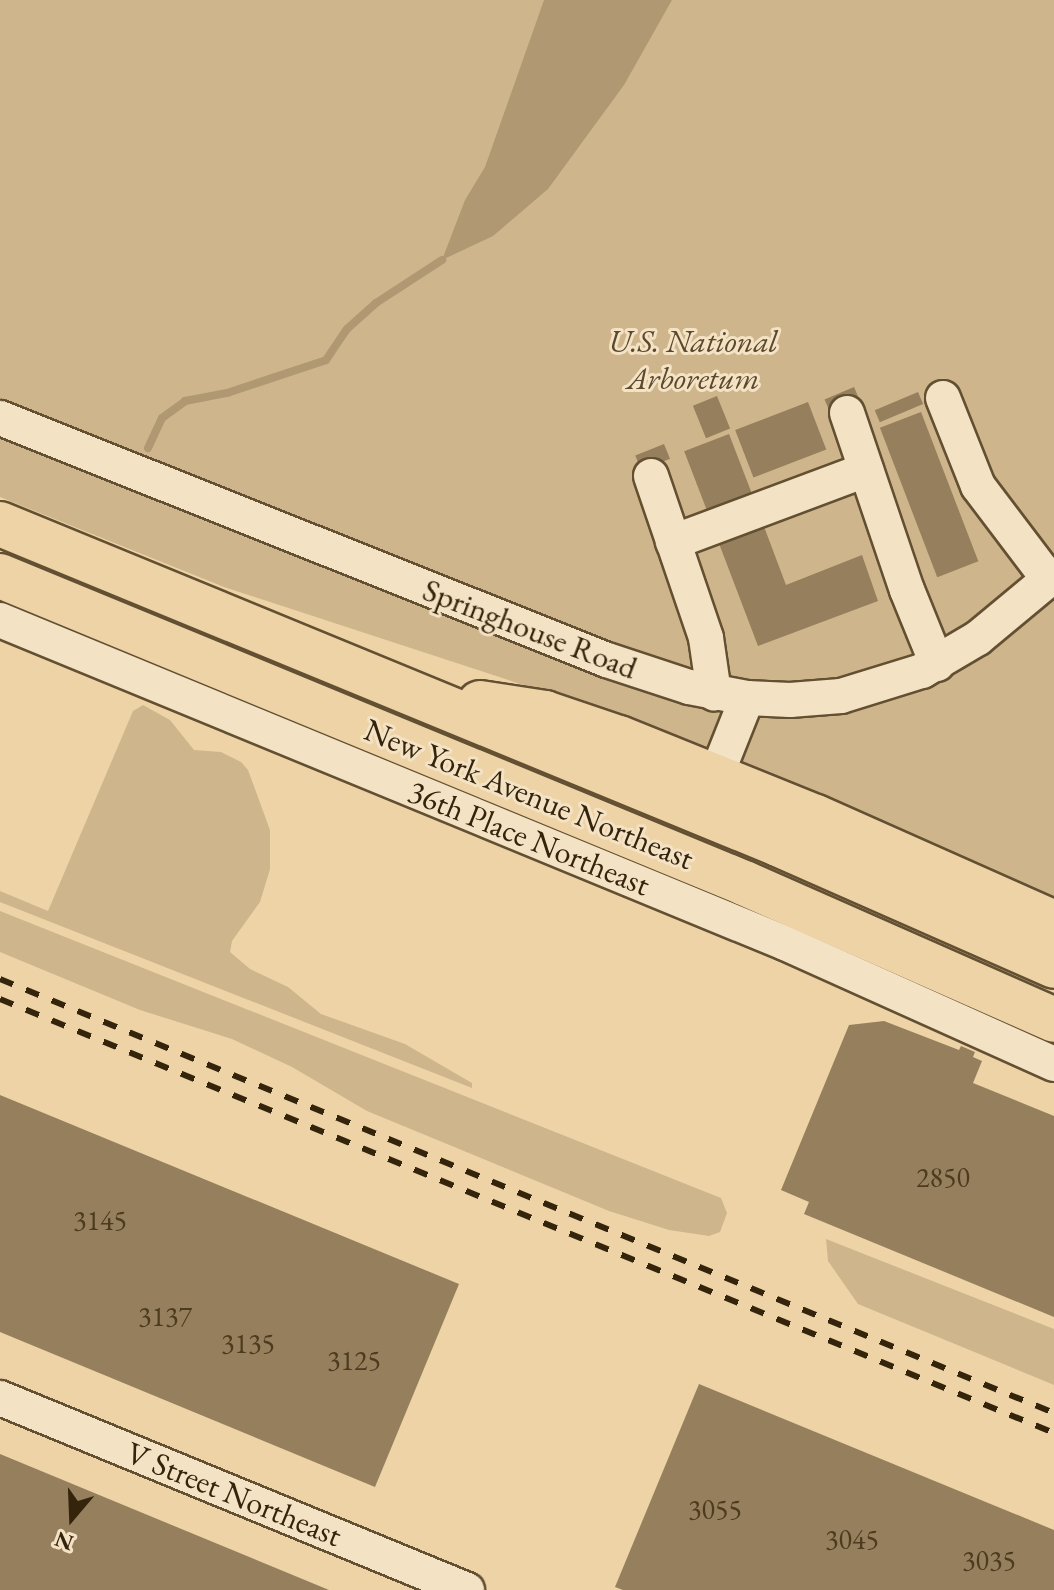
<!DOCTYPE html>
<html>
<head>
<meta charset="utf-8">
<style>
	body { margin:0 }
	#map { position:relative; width:1054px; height:1590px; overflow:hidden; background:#eed3a6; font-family:"EB Garamond",serif }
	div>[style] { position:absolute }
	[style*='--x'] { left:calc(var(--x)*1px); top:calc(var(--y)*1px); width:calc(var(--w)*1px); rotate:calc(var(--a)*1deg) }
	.green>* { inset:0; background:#cfb58c }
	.water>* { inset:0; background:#af9872 }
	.stream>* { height:8px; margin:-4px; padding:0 4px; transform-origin:4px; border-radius:4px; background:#af9872 }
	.building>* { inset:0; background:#957f5c; transform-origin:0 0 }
	.roads { filter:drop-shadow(2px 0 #635032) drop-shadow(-2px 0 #635032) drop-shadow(0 2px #635032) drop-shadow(0 -2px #635032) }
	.minor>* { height:34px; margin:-17px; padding:0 17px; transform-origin:17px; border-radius:17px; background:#f4e2c5 }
	.highway>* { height:44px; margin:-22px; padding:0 22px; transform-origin:22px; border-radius:22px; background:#eed3a6 }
	.rail>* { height:6px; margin-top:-3px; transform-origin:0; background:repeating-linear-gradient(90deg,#35240c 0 14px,transparent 0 28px) }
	span { translate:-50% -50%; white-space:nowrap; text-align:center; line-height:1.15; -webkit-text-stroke:6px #f4e2c5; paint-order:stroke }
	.number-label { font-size:28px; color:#4d3b20 }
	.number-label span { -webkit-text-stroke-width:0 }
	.park-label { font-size:32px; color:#5c482c; font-style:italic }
	.street-label { font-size:32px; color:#35240c }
	.north { position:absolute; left:32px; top:1478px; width:80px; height:80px; -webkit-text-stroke:6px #f4e2c5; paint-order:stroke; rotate:199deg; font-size:22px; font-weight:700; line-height:32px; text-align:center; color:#35240c }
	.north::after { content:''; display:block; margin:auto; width:28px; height:36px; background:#35240c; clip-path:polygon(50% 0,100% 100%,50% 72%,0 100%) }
</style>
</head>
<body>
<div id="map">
	<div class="green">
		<i style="clip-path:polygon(0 0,1054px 0,1054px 900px,959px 856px,554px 695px,224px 587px,0 497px)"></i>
		<i style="clip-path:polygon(143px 705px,170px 720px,194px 750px,221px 752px,241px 762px,248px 770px,270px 830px,270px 869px,260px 902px,232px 941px,230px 952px,250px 969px,288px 987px,321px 1014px,405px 1044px,472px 1083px,472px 1088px,0 902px,0 891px,48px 911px,133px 711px)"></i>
		<i style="clip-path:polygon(0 911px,721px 1198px,727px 1213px,720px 1232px,709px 1236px,669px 1230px,609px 1211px,367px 1111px,292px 1067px,232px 1039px,140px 1010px,0 952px)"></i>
		<i style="clip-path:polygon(826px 1239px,1054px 1329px,1054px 1385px,858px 1304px,828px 1261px)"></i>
	</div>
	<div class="water">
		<i style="clip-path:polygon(544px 0,672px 0,624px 85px,548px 189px,493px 236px,442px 260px,465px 200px,485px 167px)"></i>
	</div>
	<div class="stream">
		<i style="--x:148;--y:448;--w:33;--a:-65"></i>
		<i style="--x:162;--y:418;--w:29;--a:-36"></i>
		<i style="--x:185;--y:401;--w:43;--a:-10.8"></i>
		<i style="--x:227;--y:393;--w:104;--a:-18.4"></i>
		<i style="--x:326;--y:360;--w:37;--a:-56"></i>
		<i style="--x:347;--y:329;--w:39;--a:-42"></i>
		<i style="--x:376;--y:303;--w:79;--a:-33.1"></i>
	</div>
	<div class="building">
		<i style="left:854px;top:387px;width:15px;height:32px;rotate:67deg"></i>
		<i style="left:918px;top:392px;width:13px;height:47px;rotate:67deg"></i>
		<i style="left:717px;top:396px;width:35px;height:26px;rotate:68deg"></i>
		<i style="left:808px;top:402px;width:51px;height:78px;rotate:69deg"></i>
		<i style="left:921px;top:412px;width:160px;height:44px;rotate:69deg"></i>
		<i style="left:729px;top:434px;width:68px;height:48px;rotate:69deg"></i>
		<i style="left:664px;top:444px;width:16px;height:31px;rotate:68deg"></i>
		<i style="clip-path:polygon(760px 516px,786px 585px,862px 555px,878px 601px,758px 646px,715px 533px)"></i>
		<i style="clip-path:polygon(884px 1021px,959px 1050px,961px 1046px,975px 1052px,973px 1057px,982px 1061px,973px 1083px,1054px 1116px,1054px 1317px,804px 1214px,809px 1202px,781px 1190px,849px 1025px)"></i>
		<i style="clip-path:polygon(0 1095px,459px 1284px,375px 1487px,0 1332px)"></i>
		<i style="clip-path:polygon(699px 1384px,1054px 1530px,1054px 1590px,623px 1590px,615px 1587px)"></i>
		<i style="clip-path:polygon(0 1454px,329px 1590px,0 1590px)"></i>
	</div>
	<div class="roads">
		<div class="minor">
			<i style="--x:943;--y:398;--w:95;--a:68.3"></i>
			<i style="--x:978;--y:486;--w:118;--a:52.9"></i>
			<i style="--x:847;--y:413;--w:187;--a:71.3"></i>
			<i style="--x:907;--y:590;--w:80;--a:67.9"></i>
			<i style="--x:0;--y:418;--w:653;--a:21.74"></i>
			<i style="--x:607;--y:660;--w:86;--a:18.2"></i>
			<i style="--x:689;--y:687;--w:59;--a:10.7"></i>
			<i style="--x:747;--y:698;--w:43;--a:2.7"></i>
			<i style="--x:790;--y:700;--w:51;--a:-4.5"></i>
			<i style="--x:841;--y:696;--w:85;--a:-17.2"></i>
			<i style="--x:922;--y:671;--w:65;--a:-30.5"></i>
			<i style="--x:978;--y:638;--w:99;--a:-39.7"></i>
			<i style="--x:651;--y:476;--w:171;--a:71.2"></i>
			<i style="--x:706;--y:638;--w:56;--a:81.7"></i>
			<i style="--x:673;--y:542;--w:206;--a:-20.5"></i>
			<i style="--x:0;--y:620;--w:849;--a:22.37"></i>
			<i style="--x:785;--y:943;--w:295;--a:24.2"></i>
			<i style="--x:716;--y:776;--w:84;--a:-68.3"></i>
			<i style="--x:0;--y:1398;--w:505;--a:22.35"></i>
		</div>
		<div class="highway">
			<i style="--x:0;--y:524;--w:841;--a:22.36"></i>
			<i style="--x:778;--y:844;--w:302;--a:23.8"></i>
			<i style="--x:0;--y:576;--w:805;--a:22.42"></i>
			<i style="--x:744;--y:883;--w:339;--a:23.8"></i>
			<i style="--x:480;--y:703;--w:66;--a:8.7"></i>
			<i style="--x:545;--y:713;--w:78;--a:18.7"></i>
			<i style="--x:619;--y:738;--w:212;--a:21.9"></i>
			<i style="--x:816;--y:817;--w:261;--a:24"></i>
		</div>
	</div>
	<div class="rail">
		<i style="--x:0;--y:979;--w:1140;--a:22.38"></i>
		<i style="--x:0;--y:999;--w:1140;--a:22.38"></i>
	</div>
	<div class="number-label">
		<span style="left:943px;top:1177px">2850</span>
		<span style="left:100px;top:1220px">3145</span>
		<span style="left:165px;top:1316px">3137</span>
		<span style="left:248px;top:1343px">3135</span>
		<span style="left:354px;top:1360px">3125</span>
		<span style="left:715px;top:1509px">3055</span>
		<span style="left:852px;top:1539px">3045</span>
		<span style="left:989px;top:1560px">3035</span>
	</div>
	<div class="park-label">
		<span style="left:693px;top:360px">U.S. National<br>Arboretum</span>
	</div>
	<div class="street-label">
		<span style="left:530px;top:629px;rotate:21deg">Springhouse Road</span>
		<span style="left:529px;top:794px;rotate:22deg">New York Avenue Northeast</span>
		<span style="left:529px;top:838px;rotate:22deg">36th Place Northeast</span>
		<span style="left:234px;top:1494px;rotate:22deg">V Street Northeast</span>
	</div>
	<div class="north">N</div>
</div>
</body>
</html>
